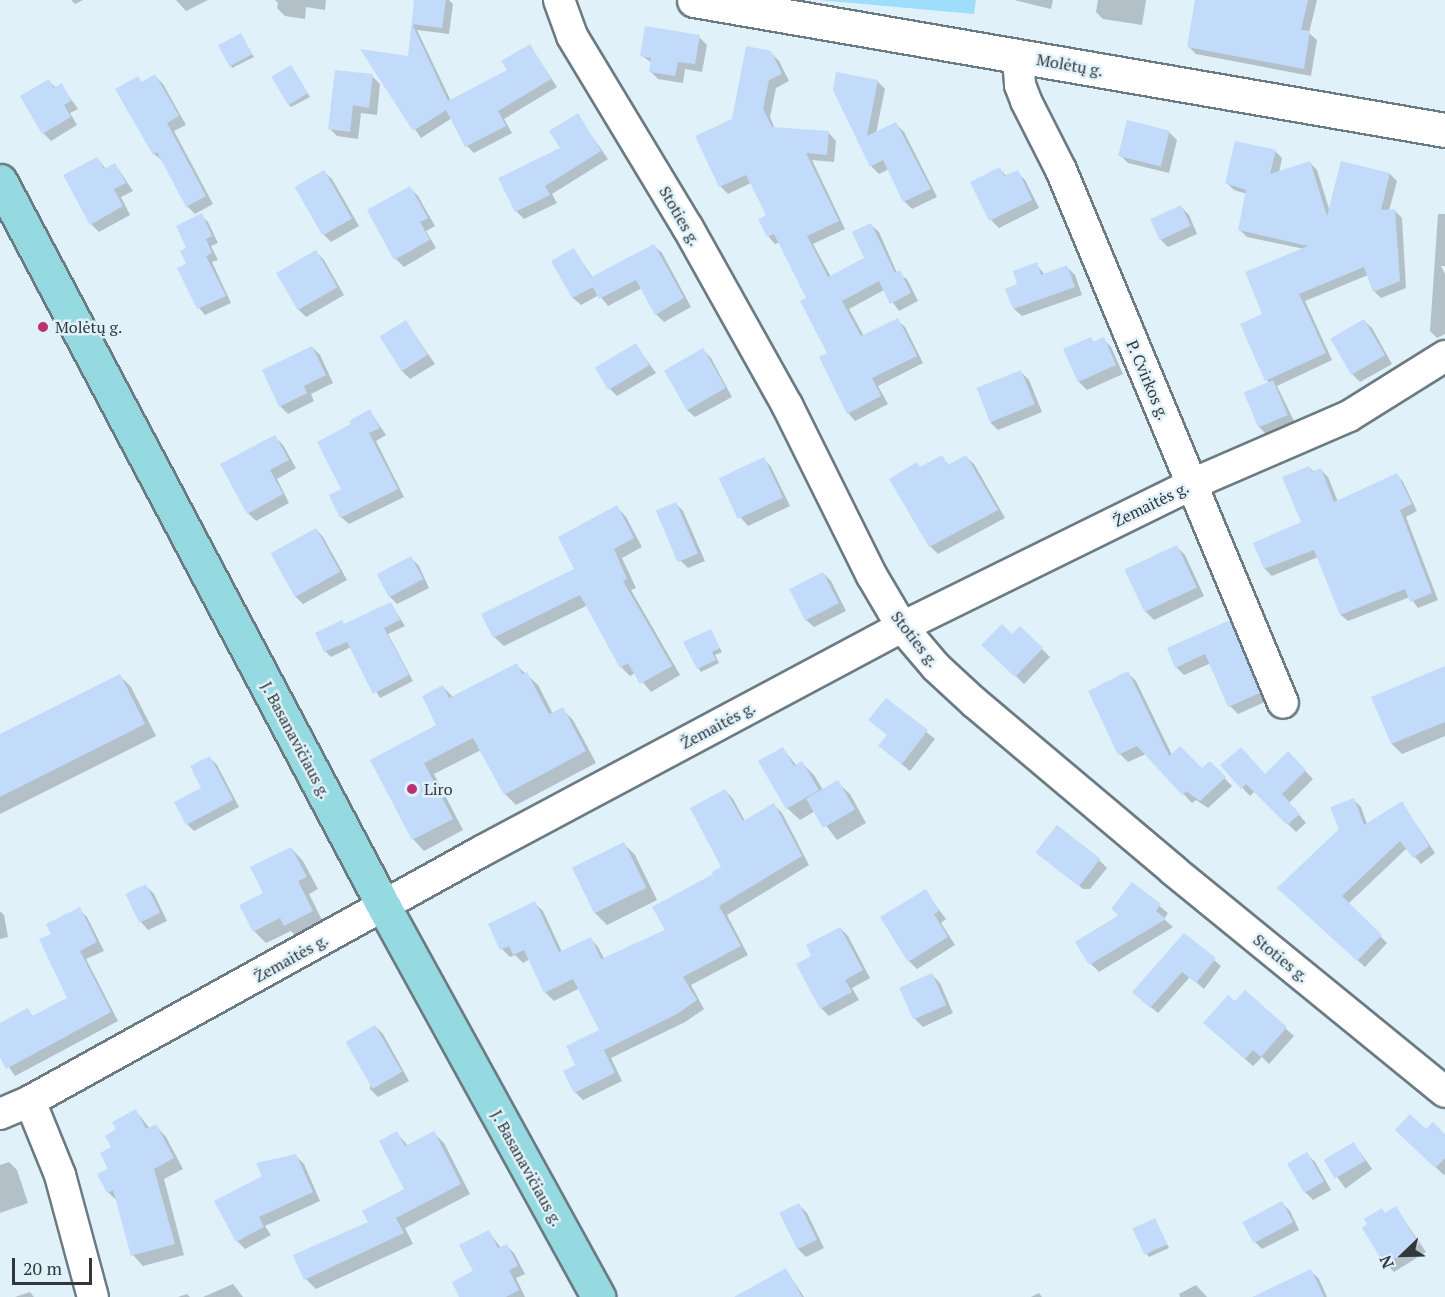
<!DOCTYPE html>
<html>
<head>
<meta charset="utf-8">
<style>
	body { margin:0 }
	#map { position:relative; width:1445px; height:1297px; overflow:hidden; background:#e0f1f9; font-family:"PT Serif",serif }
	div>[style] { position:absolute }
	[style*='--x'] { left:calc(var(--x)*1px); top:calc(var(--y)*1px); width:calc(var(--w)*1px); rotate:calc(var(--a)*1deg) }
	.green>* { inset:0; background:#9eddfb }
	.shadow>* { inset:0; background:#0003; transform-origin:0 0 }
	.building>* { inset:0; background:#c3dbfb; transform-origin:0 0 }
	.roads { filter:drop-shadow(2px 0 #6c7b83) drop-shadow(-2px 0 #6c7b83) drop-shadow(0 2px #6c7b83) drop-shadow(0 -2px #6c7b83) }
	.minor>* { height:30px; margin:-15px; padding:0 15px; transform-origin:15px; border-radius:15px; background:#fff }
	.tertiary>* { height:33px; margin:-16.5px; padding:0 16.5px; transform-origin:16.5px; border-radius:16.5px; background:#fff }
	.primary>* { height:33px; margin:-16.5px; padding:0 16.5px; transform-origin:16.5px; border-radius:16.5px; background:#95dae0 }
	.dots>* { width:16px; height:16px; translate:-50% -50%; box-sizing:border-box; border:3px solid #e0f1f9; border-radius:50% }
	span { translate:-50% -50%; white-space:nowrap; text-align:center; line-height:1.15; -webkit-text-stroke:5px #e0f1f9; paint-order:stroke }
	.street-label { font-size:16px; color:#31373b }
	.poi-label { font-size:16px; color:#31373b }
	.left { translate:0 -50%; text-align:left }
	.north { position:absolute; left:1373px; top:1225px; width:60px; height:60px; -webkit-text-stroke:4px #e0f1f9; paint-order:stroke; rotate:247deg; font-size:16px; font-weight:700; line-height:24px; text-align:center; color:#31373b }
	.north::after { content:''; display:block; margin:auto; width:21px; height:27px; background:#31373b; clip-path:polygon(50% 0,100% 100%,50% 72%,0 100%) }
	.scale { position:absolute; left:12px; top:1258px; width:80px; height:27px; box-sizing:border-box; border:3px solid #31373b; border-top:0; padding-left:8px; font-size:18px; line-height:21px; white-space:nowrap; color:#31373b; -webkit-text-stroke:4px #e0f1f9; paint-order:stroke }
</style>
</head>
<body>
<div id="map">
	<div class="green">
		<i style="clip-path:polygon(819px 0,976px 0,974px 14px)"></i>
	</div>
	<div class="shadow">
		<i style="clip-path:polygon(71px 0,83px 0,75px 4px)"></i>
		<i style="clip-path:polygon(176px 0,208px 0,186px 11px)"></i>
		<i style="clip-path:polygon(275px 0,326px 0,325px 10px,306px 7px,305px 19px,285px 16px,277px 8px,278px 3px)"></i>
		<i style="clip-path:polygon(416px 0,449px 0,453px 4px,449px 34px,417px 30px,451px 101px,509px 70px,530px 46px,557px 87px,504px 119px,512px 133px,474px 153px,467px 146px,452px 118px,421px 138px,363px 51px,409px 58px)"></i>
		<i style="clip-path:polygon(1014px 0,1053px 0,1051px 9px)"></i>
		<i style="clip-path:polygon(1098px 0,1146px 0,1142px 25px,1103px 19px,1096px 12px)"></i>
		<i style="clip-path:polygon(1196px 0,1317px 0,1309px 33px,1317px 40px,1311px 76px,1196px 54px,1188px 46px)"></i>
		<i style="clip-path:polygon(241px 35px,254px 57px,232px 68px,219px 45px)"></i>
		<i style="clip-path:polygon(699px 37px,707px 45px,702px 72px,685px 69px,683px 83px,658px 79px,650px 71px,652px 63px,641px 55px)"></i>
		<i style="clip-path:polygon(771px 53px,779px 61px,789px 81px,776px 88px,770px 117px,775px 129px,829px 133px,836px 141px,834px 162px,812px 160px,845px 229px,813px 244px,831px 277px,866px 259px,871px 225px,879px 232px,897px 273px,907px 279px,918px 301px,899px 311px,884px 290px,849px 309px,864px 336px,897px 320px,905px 327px,923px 363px,878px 386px,888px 404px,855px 421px,848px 413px,808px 299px,780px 242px,775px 244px,768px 236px,768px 216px,751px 183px,728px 194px,720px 186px,733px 120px)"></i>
		<i style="clip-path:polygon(291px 67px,310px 97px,291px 107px,288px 104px)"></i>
		<i style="clip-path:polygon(155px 76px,163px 84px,186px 125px,174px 131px,213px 204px,195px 214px,187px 206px,163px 161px,154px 154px,143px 83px)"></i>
		<i style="clip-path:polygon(372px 76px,380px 84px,377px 115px,361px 113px,358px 139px,337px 136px,329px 128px)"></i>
		<i style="clip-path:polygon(49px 81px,56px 88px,61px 85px,78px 109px,70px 113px,77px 125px,51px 141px,43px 133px)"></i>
		<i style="clip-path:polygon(877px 81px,885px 89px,876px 133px,896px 124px,904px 132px,937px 197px,912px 209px,904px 201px,889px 169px,879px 174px,871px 166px,834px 89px)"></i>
		<i style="clip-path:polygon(577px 115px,608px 159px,552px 194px,557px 203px,524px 219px,516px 211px,562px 148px)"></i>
		<i style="clip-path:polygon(1169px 132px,1177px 140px,1169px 173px,1128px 163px,1120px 155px)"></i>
		<i style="clip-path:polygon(1275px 151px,1282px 158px,1279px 173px,1310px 163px,1317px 170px,1330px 212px,1390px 174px,1397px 181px,1389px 211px,1395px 211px,1402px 218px,1406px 288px,1381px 298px,1374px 291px,1368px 275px,1305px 301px,1332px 360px,1277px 386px,1295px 423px,1267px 435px,1259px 427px,1269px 384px,1242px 325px,1264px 315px,1304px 249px,1247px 237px,1240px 230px,1247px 194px,1234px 190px,1227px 183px)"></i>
		<i style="clip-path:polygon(97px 158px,106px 169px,115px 164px,133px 191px,121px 197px,130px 215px,99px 232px,91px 224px)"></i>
		<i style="clip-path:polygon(1000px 169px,1007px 177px,1017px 172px,1025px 180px,1039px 208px,999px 228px,991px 220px)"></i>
		<i style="clip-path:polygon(324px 172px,332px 179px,359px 226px,331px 242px,323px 234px)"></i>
		<i style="clip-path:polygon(410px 188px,418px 196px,435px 226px,426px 231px,436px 248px,404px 267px,396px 259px)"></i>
		<i style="clip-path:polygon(1181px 207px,1189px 215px,1197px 234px,1168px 247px,1160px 239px)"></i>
		<i style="clip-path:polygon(1438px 214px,1445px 214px,1445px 266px,1441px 266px,1445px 274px,1445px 334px,1437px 338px,1430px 331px)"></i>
		<i style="clip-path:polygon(201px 215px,208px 222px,218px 243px,211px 246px,218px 260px,212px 262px,231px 303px,205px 315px,199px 308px,179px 268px,188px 264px,188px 249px)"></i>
		<i style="clip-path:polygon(654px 246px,662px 253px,691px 307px,664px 322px,656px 314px,642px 288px,608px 306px,599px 295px,581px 305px,573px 298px,553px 262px,574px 250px,593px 278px)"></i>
		<i style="clip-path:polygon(316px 252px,324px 260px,344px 295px,306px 317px,298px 309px)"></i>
		<i style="clip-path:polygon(1036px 264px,1045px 275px,1067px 267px,1075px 275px,1082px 295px,1022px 316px,1014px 309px,1019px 285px)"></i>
		<i style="clip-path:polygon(1364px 321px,1372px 328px,1392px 364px,1360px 382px,1352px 374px)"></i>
		<i style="clip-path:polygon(406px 322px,435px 364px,410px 379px,402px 371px)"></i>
		<i style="clip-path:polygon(1090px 338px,1095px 343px,1103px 339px,1111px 347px,1123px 374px,1087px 390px,1079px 382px,1065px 350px)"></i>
		<i style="clip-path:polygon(636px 345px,656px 373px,617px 396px,609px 388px)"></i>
		<i style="clip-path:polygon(312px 347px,320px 355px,333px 383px,311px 394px,314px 401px,288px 414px,280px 406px)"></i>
		<i style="clip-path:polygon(703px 350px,711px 358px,732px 397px,695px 417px,687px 410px,666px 371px)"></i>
		<i style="clip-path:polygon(1021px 372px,1029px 380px,1042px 412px,998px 430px,990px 422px,978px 389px)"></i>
		<i style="clip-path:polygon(370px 411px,386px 435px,376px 441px,404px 497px,349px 524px,341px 517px,353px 425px)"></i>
		<i style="clip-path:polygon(275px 437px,283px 445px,296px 468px,277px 479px,289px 503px,256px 521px,248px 513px)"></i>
		<i style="clip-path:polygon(941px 457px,949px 465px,966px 457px,974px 464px,1005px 518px,938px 554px,930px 546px,921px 468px)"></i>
		<i style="clip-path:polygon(764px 459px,771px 467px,790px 506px,748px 526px,741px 518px,721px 480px)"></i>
		<i style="clip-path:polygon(1309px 467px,1314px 472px,1321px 470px,1328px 477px,1338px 502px,1397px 475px,1403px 482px,1417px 511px,1406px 517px,1438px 600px,1418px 608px,1410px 597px,1348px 621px,1341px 615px,1318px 557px,1272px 576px,1265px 569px,1255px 543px,1303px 523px)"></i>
		<i style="clip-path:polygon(675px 503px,683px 511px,705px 561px,688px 568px,680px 560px)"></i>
		<i style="clip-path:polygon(617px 507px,626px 517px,642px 547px,622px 558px,636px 588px,631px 590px,680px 675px,651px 692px,635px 673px,630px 676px,621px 667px,588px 605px,504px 646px,494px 637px,576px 569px)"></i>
		<i style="clip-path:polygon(316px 529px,323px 537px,347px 580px,303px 604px,295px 596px)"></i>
		<i style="clip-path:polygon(1177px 547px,1185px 555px,1204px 596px,1154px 620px,1146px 612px)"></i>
		<i style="clip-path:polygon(411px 558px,419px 566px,429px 588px,397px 604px,389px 596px)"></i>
		<i style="clip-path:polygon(823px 573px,831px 581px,846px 611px,814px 627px,806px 620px,791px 589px)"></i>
		<i style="clip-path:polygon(391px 604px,405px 626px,388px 634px,413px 681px,380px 698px,351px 647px,331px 657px,325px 651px,345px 625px)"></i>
		<i style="clip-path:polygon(1230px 622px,1237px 630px,1267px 701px,1238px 714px,1230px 706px,1211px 663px,1184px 675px,1176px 667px)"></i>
		<i style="clip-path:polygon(710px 631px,722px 652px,715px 655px,719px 663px,701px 672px,698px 668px)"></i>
		<i style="clip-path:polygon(1012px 636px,1042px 649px,1050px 657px,1024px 684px,991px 653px)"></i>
		<i style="clip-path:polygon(516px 665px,538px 685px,553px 714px,562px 709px,573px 720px,596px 763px,516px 805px,505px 794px,481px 750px,434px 774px,463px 830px,424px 851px,413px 839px,372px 760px,438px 726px,443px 687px,453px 697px)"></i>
		<i style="clip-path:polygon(1445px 668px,1445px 736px,1402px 754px,1392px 744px,1373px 698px)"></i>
		<i style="clip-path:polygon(1128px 673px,1136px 681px,1172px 755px,1202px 770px,1210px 763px,1232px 786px,1208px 808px,1196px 800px,1192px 803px,1146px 754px,1128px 762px,1120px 754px,1090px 691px)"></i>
		<i style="clip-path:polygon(120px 676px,131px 687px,156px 736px,0 814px,0 736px)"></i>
		<i style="clip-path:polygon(886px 700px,935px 739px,910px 771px,888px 753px)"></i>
		<i style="clip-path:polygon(782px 748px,797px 766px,802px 763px,814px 775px,823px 790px,837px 782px,850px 794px,866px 823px,837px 840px,815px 811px,800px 820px,787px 808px,760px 761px)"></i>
		<i style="clip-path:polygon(1288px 753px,1313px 779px,1289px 803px,1306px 823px,1296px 832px,1255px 791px,1250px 796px,1222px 766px,1265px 776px)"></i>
		<i style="clip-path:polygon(210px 758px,217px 765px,239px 807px,194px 831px,187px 824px,203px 789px)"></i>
		<i style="clip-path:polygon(725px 790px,733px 799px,745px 821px,774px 805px,782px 813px,809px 865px,727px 915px,748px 955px,691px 985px,704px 1009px,685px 1022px,611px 1058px,622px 1081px,583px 1100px,575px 1092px,577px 1065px,601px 1030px,580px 988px,554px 1001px,545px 992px,530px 959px,523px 963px,515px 955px,510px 957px,502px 949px,534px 903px,543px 911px,562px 952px,590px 938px,598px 947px,605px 960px,667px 930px,723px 867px)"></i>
		<i style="clip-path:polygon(1354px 800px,1361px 807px,1367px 824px,1402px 803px,1435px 853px,1421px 864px,1407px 848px,1348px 904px,1387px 943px,1365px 967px,1286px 895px,1341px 830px)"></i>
		<i style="clip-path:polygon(623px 843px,635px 855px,657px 900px,607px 925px,595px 913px)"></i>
		<i style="clip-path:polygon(291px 848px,303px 861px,318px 889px,309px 894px,324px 924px,297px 937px,291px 931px,266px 943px,254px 931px,265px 894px)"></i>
		<i style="clip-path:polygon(1038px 853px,1099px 860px,1107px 868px,1090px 889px,1083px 889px)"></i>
		<i style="clip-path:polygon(1132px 884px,1168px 913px,1164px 919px,1173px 927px,1099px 972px,1091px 964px,1120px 917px,1113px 909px)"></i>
		<i style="clip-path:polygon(146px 886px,154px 894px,167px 921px,148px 930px,141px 922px)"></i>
		<i style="clip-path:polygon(925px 891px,946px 919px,941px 923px,955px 945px,917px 969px,909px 961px)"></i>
		<i style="clip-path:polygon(79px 909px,87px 917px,104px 951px,86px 959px,118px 1021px,15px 1076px,0 1054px,0 1024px,27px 1010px,34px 1017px,69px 999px,53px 934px)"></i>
		<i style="clip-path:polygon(0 911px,4px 915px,8px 937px,0 939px)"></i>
		<i style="clip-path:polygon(840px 928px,848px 936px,870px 978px,852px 988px,859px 1000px,829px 1016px,821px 1008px,813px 956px)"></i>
		<i style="clip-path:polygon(1184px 935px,1221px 966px,1204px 989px,1190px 977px,1158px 1013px,1141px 999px)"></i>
		<i style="clip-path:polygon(932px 975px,940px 983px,953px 1013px,923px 1027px,915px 1019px,901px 988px)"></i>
		<i style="clip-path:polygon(1245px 992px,1294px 1036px,1269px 1064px,1262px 1057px,1253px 1066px,1213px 1031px)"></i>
		<i style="clip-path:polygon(375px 1026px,383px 1034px,409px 1081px,378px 1097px,370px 1089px)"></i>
		<i style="clip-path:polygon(136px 1111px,150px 1129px,156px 1126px,166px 1137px,183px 1169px,164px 1179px,184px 1255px,143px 1266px,133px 1255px,118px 1202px,108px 1192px,113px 1148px)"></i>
		<i style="clip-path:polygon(397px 1133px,408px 1146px,434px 1133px,444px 1143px,470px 1194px,405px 1228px,413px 1244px,316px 1289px,306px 1279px,406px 1190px)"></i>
		<i style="clip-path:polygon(1404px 1138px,1445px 1147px,1445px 1174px,1444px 1175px)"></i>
		<i style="left:1354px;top:1144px;width:31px;height:33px;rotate:54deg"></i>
		<i style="clip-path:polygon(1307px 1154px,1315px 1162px,1331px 1190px,1313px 1200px,1305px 1192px,1289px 1165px)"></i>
		<i style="clip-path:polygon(296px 1156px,304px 1164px,320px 1201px,265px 1226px,271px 1235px,245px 1249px,237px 1241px)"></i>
		<i style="clip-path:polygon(9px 1162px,17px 1170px,28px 1203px,0 1213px,0 1165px)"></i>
		<i style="clip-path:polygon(1282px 1203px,1290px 1211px,1299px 1230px,1262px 1249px,1254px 1241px)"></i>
		<i style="clip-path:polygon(799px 1205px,807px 1213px,824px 1248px,806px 1257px,798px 1249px)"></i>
		<i style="clip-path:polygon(1396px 1208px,1426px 1252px,1394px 1272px,1386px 1264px)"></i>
		<i style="clip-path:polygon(1155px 1220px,1169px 1248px,1149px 1257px,1146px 1253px)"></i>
		<i style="clip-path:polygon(489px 1232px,501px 1248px,506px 1245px,514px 1253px,525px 1274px,516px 1278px,525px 1297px,461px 1297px,475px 1272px)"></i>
		<i style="clip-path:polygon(786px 1270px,804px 1297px,763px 1297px)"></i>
		<i style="clip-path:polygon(1311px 1271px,1319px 1279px,1327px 1297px,1284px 1297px)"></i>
		<i style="clip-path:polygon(233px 1284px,243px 1297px,203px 1297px)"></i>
		<i style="clip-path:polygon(1196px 1285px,1207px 1297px,1180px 1297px,1179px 1294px)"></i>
		<i style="clip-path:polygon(30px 1292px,34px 1297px,15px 1297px)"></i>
		<i style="clip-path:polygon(1039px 1293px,1042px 1297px,1031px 1297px)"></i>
		<i style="clip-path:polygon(187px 1294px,190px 1297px,178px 1297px)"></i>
	</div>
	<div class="building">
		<i style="clip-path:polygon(414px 0,446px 0,442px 28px,412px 24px,448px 101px,507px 70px,501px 61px,530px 44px,551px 79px,498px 111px,506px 126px,465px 147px,446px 110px,413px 131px,360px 49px,408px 56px)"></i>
		<i style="clip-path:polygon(1195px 0,1308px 0,1301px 30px,1310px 31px,1304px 69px,1187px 47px)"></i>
		<i style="clip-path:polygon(645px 26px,700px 35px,695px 64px,678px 62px,675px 76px,649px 72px,651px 58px,640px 56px)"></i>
		<i style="left:241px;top:33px;width:24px;height:26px;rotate:62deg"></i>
		<i style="clip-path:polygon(746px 46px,771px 51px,782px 74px,769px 80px,763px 109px,772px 127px,829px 131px,827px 155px,806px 153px,839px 221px,807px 236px,828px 277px,864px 258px,852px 232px,871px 223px,895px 273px,900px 270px,911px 293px,890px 304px,879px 281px,842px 301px,861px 336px,898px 318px,917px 356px,872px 378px,881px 396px,847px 414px,819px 357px,827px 353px,800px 301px,806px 298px,774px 234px,767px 237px,758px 219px,766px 215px,746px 175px,719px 187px,695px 136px,732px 119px)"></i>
		<i style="left:291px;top:65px;width:33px;height:23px;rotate:59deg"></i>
		<i style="clip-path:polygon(335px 70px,373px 74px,369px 108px,353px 105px,350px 132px,328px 129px)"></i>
		<i style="clip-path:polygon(836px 72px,878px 80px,867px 136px,896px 122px,931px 189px,903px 202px,883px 160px,870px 167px,833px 90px)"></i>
		<i style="clip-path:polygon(155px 74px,179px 116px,167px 123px,206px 196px,186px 207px,157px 152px,153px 155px,115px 89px,138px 76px,142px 82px)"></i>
		<i style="clip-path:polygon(49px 79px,54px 88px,62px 83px,71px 101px,64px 105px,71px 117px,42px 134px,20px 96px)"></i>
		<i style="clip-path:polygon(578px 113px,601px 151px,545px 186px,550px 195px,515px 212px,498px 178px,560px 148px,549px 131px)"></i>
		<i style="left:1127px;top:120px;width:44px;height:37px;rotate:14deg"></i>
		<i style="clip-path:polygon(1235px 141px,1276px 150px,1270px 174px,1310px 161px,1327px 216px,1341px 161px,1390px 173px,1381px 210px,1395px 209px,1400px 281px,1373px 292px,1364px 267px,1299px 294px,1326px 353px,1265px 381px,1240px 324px,1262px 314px,1245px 272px,1308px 246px,1238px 230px,1246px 190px,1225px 183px)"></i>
		<i style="clip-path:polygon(97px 157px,104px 169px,115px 163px,126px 183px,114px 189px,123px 206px,90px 225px,63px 175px)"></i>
		<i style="clip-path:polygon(1000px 167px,1004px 176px,1018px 170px,1032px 200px,989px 221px,970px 182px)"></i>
		<i style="left:324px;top:170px;width:56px;height:34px;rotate:60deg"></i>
		<i style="clip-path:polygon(410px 186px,428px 218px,420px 222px,430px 240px,394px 260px,367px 210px)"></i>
		<i style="left:1181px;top:205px;width:23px;height:34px;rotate:65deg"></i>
		<i style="clip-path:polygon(202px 213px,212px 236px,206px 239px,212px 253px,206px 256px,226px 296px,197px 309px,177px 268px,186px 264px,180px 251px,186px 248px,176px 226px)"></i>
		<i style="clip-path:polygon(654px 244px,684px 298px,655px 315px,636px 280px,599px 299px,593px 287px,572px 298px,551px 261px,574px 248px,591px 277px)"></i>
		<i style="left:316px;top:250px;width:43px;height:46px;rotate:60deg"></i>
		<i style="clip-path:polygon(1037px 262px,1041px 275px,1067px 265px,1075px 287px,1013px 309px,1005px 289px,1017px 284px,1013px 271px)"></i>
		<i style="left:1364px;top:319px;width:42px;height:39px;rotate:60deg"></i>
		<i style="left:406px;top:320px;width:41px;height:31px;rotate:58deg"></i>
		<i style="clip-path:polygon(1091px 337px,1093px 342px,1104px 337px,1116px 365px,1078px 382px,1063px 349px)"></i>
		<i style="left:636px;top:343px;width:26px;height:48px;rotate:59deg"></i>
		<i style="clip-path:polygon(312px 346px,326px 375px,304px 386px,307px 393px,279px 407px,262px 370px)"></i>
		<i style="left:703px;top:348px;width:46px;height:45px;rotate:60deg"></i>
		<i style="left:1021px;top:370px;width:37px;height:48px;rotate:68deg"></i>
		<i style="left:1273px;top:380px;width:38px;height:32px;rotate:67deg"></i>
		<i style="clip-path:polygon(370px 409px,380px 428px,369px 433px,398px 489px,340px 518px,329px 495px,341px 489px,317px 442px,351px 424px,349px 421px)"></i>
		<i style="clip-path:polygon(275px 435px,289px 460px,270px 470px,283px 494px,247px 514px,220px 464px)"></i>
		<i style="clip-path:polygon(942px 455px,948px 465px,966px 455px,998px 510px,929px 547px,889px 479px,917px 462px,920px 467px)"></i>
		<i style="left:764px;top:457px;width:45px;height:50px;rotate:65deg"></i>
		<i style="clip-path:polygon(1309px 466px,1312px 472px,1321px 468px,1334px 502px,1397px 473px,1412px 504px,1400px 510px,1432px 593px,1410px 602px,1405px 589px,1340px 615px,1314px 550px,1264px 569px,1253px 543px,1301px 522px,1282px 477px)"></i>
		<i style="left:676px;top:502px;width:56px;height:22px;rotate:67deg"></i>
		<i style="clip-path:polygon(617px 505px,634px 538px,614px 549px,627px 579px,623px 581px,672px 666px,640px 684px,628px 663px,620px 668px,580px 595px,493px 638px,481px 614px,574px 569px,558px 537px)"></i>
		<i style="left:316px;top:528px;width:50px;height:52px;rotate:61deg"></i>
		<i style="left:1177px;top:545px;width:47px;height:58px;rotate:65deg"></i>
		<i style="left:411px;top:556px;width:26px;height:39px;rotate:62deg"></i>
		<i style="left:823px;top:572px;width:35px;height:38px;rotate:63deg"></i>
		<i style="clip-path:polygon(391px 602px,400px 620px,384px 628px,409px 675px,373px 694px,347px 642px,324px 652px,315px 633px,342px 620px,344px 624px)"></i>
		<i style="clip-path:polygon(1230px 620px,1260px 693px,1228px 707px,1205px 654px,1175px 668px,1167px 648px)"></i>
		<i style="clip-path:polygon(1002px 624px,1012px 634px,1020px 626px,1043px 648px,1015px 677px,981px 645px)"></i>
		<i style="clip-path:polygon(711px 629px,720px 648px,712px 652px,716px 660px,697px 669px,683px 642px)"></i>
		<i style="clip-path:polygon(517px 663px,522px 674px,527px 672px,549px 714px,563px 707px,586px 751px,504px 795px,473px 738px,424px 763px,453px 819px,412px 840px,370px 760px,436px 725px,422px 696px,443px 685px,449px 698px)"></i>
		<i style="clip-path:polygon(1445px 666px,1445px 722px,1391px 744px,1371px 697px)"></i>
		<i style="clip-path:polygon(1128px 671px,1169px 756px,1180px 746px,1202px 768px,1210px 761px,1226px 777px,1200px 801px,1186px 791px,1183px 796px,1137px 746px,1118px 755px,1088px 691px)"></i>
		<i style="clip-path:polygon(120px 674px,145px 724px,0 797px,0 734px)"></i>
		<i style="clip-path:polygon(886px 698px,928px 730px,902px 764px,878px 746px,887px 735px,868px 720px)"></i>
		<i style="clip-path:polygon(783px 747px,794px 766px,802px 761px,819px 790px,786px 809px,758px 761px)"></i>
		<i style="clip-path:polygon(1241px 747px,1265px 774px,1288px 751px,1306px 770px,1282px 794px,1300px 814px,1287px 825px,1246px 784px,1241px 789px,1220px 765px)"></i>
		<i style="clip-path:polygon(210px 756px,233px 800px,186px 825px,174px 802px,201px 788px,190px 766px)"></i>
		<i style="left:838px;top:780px;width:34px;height:37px;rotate:60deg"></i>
		<i style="clip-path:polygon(725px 789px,743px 821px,774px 803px,802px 856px,719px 906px,741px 946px,683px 977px,697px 1000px,677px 1014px,604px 1050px,615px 1073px,574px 1093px,563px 1071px,575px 1065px,566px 1046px,599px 1030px,573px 979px,544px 993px,524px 950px,513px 955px,509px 946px,500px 950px,488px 924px,535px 901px,559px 952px,591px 937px,601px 959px,665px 930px,652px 907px,713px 874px,712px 872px,721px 867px,690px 808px)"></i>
		<i style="clip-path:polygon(1354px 798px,1364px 825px,1402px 801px,1429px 846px,1413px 858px,1400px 841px,1342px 896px,1382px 935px,1357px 961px,1277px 888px,1339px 829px,1330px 807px)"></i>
		<i style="left:1057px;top:825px;width:55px;height:35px;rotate:38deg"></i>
		<i style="left:624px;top:842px;width:51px;height:58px;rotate:64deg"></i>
		<i style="clip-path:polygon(291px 847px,307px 877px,298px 881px,313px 911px,284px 926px,280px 918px,253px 932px,239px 905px,263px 893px,250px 867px)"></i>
		<i style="clip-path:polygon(1132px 882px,1161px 904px,1156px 911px,1166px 919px,1089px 965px,1075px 942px,1119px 915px,1111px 909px)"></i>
		<i style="left:146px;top:884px;width:32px;height:23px;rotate:64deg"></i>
		<i style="clip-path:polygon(926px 889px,939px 911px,934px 914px,948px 937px,908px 962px,880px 917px)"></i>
		<i style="clip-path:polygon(80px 907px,97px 942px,80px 951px,111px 1012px,6px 1069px,0 1057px,0 1023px,28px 1008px,32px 1016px,67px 998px,39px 939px,51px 934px,46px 924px)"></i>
		<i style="clip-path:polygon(840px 927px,863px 970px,845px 980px,852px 992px,820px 1009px,796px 964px,811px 956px,806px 945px)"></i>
		<i style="clip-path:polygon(1184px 933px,1216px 958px,1196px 983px,1182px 972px,1150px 1008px,1132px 992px)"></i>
		<i style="left:932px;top:973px;width:35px;height:36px;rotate:66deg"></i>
		<i style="clip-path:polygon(1245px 990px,1287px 1027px,1261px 1057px,1253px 1050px,1245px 1059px,1203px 1023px,1228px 995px,1235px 1001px)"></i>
		<i style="left:375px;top:1025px;width:54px;height:34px;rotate:60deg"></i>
		<i style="clip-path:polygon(136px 1109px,146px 1129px,156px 1124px,174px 1158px,154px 1169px,175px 1244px,131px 1256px,113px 1190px,107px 1193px,97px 1174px,108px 1169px,100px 1153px,111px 1147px,105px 1136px,116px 1129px,112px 1122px)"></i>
		<i style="clip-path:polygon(1410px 1114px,1426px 1129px,1433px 1122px,1445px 1134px,1445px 1158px,1435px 1168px,1395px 1130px)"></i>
		<i style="clip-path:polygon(397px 1131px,405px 1146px,434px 1131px,461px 1184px,396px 1218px,404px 1233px,304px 1280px,293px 1255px,368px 1222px,362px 1211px,404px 1189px,379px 1141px)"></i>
		<i style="left:1354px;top:1142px;width:22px;height:35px;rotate:60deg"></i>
		<i style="left:1307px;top:1152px;width:34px;height:23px;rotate:60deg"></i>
		<i style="clip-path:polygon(296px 1154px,313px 1192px,259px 1217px,264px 1227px,236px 1242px,214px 1201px,262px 1176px,256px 1163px)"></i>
		<i style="left:1282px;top:1201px;width:24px;height:45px;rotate:62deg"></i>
		<i style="left:799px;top:1203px;width:41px;height:22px;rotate:64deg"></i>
		<i style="clip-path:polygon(1396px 1206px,1419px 1244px,1385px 1265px,1362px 1228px,1367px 1224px,1364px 1219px,1382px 1208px,1385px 1213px)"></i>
		<i style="left:1155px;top:1218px;width:29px;height:25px;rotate:65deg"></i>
		<i style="clip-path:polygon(489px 1230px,498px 1248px,507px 1244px,518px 1266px,509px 1270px,519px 1290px,506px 1297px,459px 1297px,452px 1282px,473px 1271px,459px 1245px)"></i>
		<i style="clip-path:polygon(786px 1268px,802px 1297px,734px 1297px)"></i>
		<i style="clip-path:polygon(1311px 1269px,1324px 1297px,1252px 1297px)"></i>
	</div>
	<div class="roads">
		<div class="minor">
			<i style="--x:559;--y:0;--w:38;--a:70"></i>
			<i style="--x:572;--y:36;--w:224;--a:58.9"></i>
			<i style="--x:688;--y:228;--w:203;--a:60.8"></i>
			<i style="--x:787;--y:405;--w:191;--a:63.6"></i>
			<i style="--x:872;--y:576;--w:59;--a:59.5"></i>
			<i style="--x:902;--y:627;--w:52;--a:49.6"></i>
			<i style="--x:936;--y:667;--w:53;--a:42.7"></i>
			<i style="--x:975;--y:703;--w:259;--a:40.1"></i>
			<i style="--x:1173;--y:870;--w:351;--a:39.2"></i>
			<i style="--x:1021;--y:57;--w:13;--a:99"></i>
			<i style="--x:1019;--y:70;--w:15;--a:86"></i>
			<i style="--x:1020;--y:85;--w:17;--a:69"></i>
			<i style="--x:1026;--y:101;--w:77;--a:63.1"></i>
			<i style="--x:1061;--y:170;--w:577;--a:67.39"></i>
			<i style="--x:30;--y:1101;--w:80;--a:67.9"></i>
			<i style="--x:60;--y:1175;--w:126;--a:74.9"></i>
			<i style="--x:0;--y:1114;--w:33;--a:-23"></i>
			<i style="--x:30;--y:1101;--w:517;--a:-28.95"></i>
			<i style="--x:482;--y:851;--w:476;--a:-28.1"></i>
			<i style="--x:902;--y:627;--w:323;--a:-26.2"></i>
			<i style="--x:1192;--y:484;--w:171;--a:-23.4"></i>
			<i style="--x:1349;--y:416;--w:113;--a:-32"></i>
		</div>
		<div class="tertiary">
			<i style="--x:694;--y:0;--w:762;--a:9.82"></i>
		</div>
		<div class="primary">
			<i style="--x:0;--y:181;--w:821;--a:62.12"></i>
			<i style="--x:384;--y:907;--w:445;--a:61.2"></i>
		</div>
	</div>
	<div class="dots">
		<i style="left:43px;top:327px;background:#b93171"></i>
		<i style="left:412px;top:789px;background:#b93171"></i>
	</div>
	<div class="street-label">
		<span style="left:1070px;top:65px;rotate:10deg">Molėtų g.</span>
		<span style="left:680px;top:216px;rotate:60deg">Stoties g.</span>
		<span style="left:1148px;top:380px;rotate:67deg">P. Cvirkos g.</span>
		<span style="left:1151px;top:504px;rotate:-26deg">Žemaitės g.</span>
		<span style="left:915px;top:639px;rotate:52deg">Stoties g.</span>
		<span style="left:718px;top:725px;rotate:-28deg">Žemaitės g.</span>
		<span style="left:296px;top:740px;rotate:62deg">J. Basanavičiaus g.</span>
		<span style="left:291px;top:958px;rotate:-29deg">Žemaitės g.</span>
		<span style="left:1281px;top:958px;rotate:39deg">Stoties g.</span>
		<span style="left:527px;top:1168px;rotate:61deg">J. Basanavičiaus g.</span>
	</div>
	<div class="poi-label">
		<span class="left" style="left:55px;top:327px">Molėtų g.</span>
		<span class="left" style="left:424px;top:789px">Liro</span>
	</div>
	<div class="north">N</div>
	<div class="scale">20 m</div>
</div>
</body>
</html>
